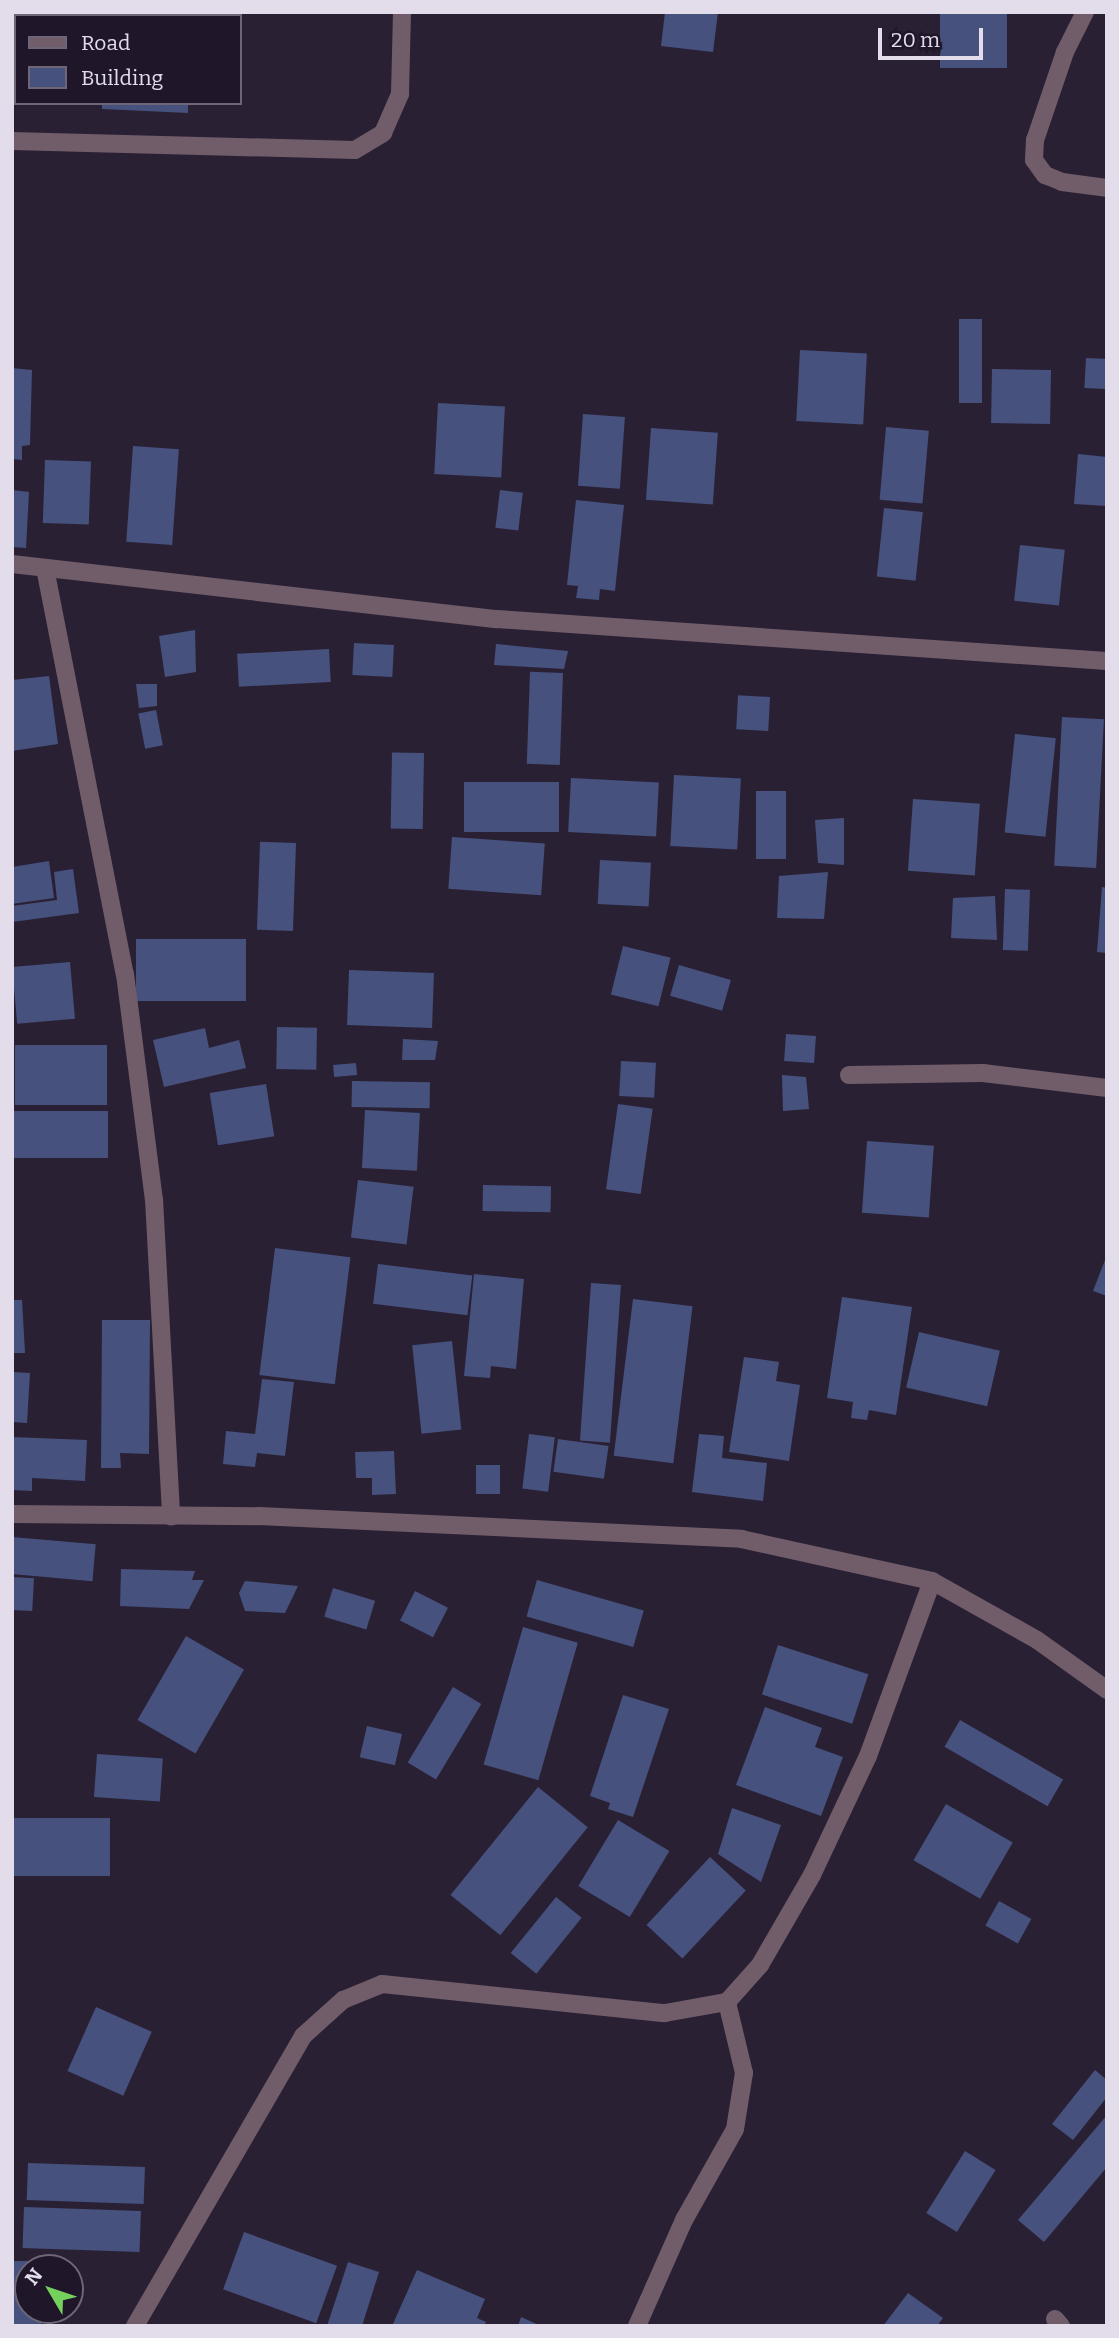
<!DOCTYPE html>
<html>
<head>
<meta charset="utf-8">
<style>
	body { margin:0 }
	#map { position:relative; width:1119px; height:2338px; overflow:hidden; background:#2a2034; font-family:Bitter,serif }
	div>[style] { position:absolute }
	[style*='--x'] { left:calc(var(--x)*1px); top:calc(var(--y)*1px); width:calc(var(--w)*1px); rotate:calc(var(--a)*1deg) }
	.building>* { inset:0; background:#46517e; transform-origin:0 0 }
	.minor>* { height:18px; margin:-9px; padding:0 9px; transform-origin:9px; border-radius:9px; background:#715c6a }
	.tertiary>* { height:18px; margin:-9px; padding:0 9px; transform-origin:9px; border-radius:9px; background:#715c6a }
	span { translate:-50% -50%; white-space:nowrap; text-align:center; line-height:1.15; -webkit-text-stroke:5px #20162a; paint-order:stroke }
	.frame { position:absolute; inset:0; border:14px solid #e3dcea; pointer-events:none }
	.legend { position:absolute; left:14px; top:14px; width:228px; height:91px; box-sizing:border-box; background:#20162a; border:2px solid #6e6577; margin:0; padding:9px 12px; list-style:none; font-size:21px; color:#e3dcea }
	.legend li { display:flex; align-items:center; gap:14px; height:35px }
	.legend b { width:35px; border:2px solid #6e6577 }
	.north { position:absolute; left:14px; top:2254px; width:70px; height:70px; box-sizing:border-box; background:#20162a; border:2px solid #6e6577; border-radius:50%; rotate:309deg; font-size:19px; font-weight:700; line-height:28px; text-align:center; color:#e3dcea }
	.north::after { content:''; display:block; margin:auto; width:24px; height:32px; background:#74d25c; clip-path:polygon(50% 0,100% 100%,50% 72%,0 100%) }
	.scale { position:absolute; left:878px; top:28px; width:105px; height:32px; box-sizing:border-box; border:4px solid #e3dcea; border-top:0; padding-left:9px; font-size:21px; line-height:24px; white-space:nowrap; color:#e3dcea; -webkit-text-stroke:5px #20162a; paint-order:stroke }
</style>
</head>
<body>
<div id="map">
	<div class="building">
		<i style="clip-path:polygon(28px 12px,56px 14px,55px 16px,27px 16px)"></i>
		<i style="clip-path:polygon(107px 12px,158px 12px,107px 16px)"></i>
		<i style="clip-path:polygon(665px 12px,718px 12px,713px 52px,661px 46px)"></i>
		<i style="left:940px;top:12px;width:67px;height:56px"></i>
		<i style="clip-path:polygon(102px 103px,188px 103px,188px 113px,102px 109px)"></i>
		<i style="left:959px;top:319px;width:23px;height:84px"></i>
		<i style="left:800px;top:350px;width:67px;height:71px;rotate:3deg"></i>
		<i style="left:1086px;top:358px;width:21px;height:30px;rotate:3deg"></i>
		<i style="clip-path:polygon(12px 368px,32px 370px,30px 445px,22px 446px,22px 460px,12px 459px)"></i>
		<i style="left:992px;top:369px;width:59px;height:54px;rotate:1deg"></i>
		<i style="left:438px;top:403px;width:67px;height:71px;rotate:3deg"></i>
		<i style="left:583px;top:414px;width:42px;height:72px;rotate:4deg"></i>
		<i style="left:886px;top:427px;width:43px;height:73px;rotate:5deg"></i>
		<i style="left:651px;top:428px;width:67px;height:72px;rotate:4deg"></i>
		<i style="left:133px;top:446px;width:46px;height:96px;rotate:4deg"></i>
		<i style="clip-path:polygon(1078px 454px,1107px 457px,1107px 506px,1074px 504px)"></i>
		<i style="left:45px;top:460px;width:46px;height:63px;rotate:2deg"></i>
		<i style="clip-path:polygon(12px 490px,29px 492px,26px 548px,12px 547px)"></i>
		<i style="left:500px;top:490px;width:23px;height:38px;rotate:7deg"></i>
		<i style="clip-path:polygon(576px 500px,624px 505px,615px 591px,600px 589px,599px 600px,576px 598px,578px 586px,567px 585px)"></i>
		<i style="left:884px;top:508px;width:39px;height:69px;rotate:6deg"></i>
		<i style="left:1020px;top:545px;width:45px;height:56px;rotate:6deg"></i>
		<i style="clip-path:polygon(195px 630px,196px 672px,165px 677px,159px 636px)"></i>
		<i style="left:354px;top:643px;width:40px;height:32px;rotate:3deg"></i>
		<i style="clip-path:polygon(496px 644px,568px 651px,564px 669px,494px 665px)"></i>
		<i style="left:329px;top:649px;width:33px;height:92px;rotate:87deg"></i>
		<i style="left:563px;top:673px;width:92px;height:33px;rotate:92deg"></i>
		<i style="clip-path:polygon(49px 676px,58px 744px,12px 751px,12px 680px)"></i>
		<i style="clip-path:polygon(136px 684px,157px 684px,157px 706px,139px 708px)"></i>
		<i style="left:770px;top:697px;width:34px;height:32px;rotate:93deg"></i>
		<i style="left:156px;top:710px;width:36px;height:18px;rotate:79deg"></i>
		<i style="left:1062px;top:717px;width:42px;height:149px;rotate:3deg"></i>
		<i style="left:1015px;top:734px;width:41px;height:99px;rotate:6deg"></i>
		<i style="left:424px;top:753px;width:76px;height:32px;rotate:91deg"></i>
		<i style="left:674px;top:775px;width:67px;height:71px;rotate:3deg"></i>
		<i style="left:571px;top:778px;width:88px;height:54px;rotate:3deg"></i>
		<i style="left:559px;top:782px;width:50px;height:95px;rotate:90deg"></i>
		<i style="left:756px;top:791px;width:30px;height:68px"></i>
		<i style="left:913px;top:799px;width:67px;height:72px;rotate:4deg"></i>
		<i style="clip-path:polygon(844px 818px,844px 865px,818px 863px,815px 820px)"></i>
		<i style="left:452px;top:837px;width:93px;height:52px;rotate:4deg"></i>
		<i style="left:296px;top:843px;width:88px;height:36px;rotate:92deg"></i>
		<i style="left:600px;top:860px;width:51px;height:44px;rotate:3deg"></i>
		<i style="clip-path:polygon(49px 861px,54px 898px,12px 904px,12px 867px)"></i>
		<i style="clip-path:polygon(73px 869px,79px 913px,12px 922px,12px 906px,57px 900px,54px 872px)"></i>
		<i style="clip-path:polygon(828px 872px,824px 919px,777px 918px,779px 876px)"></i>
		<i style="clip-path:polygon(1102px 887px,1107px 888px,1107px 953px,1097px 952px)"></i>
		<i style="left:1005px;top:889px;width:25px;height:61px;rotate:2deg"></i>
		<i style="clip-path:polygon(995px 896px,997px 940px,951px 938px,953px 898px)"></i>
		<i style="left:136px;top:939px;width:110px;height:62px"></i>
		<i style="left:623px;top:946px;width:49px;height:50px;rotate:14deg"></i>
		<i style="left:70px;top:962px;width:57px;height:58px;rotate:85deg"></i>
		<i style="left:679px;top:965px;width:54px;height:32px;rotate:16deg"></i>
		<i style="left:349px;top:970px;width:85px;height:55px;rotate:2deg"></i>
		<i style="left:277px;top:1027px;width:40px;height:42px;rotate:1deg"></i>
		<i style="clip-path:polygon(205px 1028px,209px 1048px,239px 1040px,246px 1068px,164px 1087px,153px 1040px)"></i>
		<i style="left:786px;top:1034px;width:30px;height:27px;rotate:4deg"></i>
		<i style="clip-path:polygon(403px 1039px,438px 1041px,435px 1060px,402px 1060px)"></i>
		<i style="left:15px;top:1045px;width:92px;height:60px"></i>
		<i style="left:621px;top:1061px;width:35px;height:35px;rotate:3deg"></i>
		<i style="left:356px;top:1063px;width:12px;height:23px;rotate:85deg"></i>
		<i style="clip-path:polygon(782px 1075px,806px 1077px,809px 1109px,783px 1111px)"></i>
		<i style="left:352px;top:1081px;width:78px;height:26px;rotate:1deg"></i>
		<i style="left:266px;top:1084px;width:53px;height:57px;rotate:81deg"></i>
		<i style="left:618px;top:1104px;width:35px;height:86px;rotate:8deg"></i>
		<i style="left:365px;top:1110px;width:55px;height:58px;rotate:3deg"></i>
		<i style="left:108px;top:1111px;width:47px;height:96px;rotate:90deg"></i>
		<i style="left:867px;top:1141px;width:67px;height:72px;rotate:4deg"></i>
		<i style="left:358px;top:1180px;width:56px;height:58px;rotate:7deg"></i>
		<i style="left:483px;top:1185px;width:68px;height:26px;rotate:1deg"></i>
		<i style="left:275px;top:1248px;width:76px;height:128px;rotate:7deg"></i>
		<i style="clip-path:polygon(1107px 1255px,1107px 1296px,1093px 1291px)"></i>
		<i style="left:378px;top:1264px;width:95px;height:40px;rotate:7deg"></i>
		<i style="clip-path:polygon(474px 1274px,524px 1279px,516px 1369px,491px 1366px,490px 1378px,464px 1376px)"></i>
		<i style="left:591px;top:1283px;width:30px;height:158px;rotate:4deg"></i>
		<i style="clip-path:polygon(842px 1297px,912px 1307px,896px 1415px,869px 1410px,867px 1420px,851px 1418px,853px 1402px,827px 1398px)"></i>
		<i style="left:633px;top:1299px;width:60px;height:158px;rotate:7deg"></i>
		<i style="clip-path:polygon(12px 1300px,22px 1300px,25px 1353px,12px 1353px)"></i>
		<i style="clip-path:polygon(102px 1320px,150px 1320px,149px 1454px,120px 1453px,121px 1468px,101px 1468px)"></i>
		<i style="left:919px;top:1332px;width:83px;height:57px;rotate:13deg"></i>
		<i style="left:452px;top:1341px;width:89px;height:40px;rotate:84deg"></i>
		<i style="clip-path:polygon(744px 1357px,779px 1362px,776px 1381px,800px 1385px,789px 1461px,729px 1452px)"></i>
		<i style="clip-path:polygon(12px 1372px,30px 1373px,27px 1423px,12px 1422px)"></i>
		<i style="clip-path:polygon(262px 1379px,294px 1382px,285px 1456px,257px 1453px,255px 1467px,223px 1464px,226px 1431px,255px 1434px)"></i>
		<i style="left:529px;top:1434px;width:26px;height:55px;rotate:7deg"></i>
		<i style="clip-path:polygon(699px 1434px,724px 1436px,722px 1458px,767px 1463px,763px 1501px,692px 1492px)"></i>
		<i style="clip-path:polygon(12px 1437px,87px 1440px,85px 1481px,32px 1478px,32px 1491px,12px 1490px)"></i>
		<i style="left:558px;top:1439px;width:51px;height:33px;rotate:8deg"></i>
		<i style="clip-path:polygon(394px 1451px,396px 1494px,372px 1495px,372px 1478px,356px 1478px,355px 1452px)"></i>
		<i style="left:500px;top:1465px;width:29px;height:24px;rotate:90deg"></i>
		<i style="left:12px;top:1537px;width:84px;height:37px;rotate:5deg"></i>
		<i style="clip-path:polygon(121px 1569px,195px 1571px,192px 1580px,204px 1580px,189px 1609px,120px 1606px)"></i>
		<i style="left:12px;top:1577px;width:22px;height:33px;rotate:3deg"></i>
		<i style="left:537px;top:1580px;width:111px;height:38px;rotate:16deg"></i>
		<i style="clip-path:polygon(245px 1581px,298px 1586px,285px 1613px,245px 1611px,239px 1593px)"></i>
		<i style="left:333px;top:1588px;width:44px;height:30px;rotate:17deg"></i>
		<i style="left:415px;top:1591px;width:37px;height:33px;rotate:27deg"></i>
		<i style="left:523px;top:1627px;width:57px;height:143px;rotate:16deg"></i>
		<i style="left:186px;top:1636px;width:67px;height:97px;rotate:30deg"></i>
		<i style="left:778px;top:1645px;width:95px;height:52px;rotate:18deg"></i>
		<i style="left:453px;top:1687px;width:33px;height:88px;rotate:31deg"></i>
		<i style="clip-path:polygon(623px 1695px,669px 1709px,633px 1817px,608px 1809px,610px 1803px,590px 1796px)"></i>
		<i style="clip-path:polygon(765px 1707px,822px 1728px,815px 1747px,843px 1757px,821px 1816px,736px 1785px)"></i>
		<i style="left:960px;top:1720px;width:119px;height:31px;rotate:30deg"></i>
		<i style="left:367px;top:1726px;width:36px;height:32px;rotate:13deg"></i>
		<i style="left:97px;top:1754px;width:66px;height:43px;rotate:4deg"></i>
		<i style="left:538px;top:1787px;width:64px;height:139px;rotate:39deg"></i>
		<i style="left:946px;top:1804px;width:77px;height:65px;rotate:30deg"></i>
		<i style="clip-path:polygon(732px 1808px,781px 1825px,761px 1882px,718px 1854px)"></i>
		<i style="left:12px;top:1818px;width:98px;height:58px"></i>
		<i style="left:618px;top:1820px;width:60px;height:77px;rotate:31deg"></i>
		<i style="left:710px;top:1857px;width:49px;height:93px;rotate:43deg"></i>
		<i style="left:556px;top:1897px;width:33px;height:72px;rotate:39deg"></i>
		<i style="left:999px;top:1901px;width:37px;height:28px;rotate:29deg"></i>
		<i style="left:96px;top:2007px;width:61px;height:70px;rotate:24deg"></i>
		<i style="clip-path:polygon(1095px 2070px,1107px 2080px,1107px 2097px,1073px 2140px,1052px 2124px)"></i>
		<i style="clip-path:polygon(1107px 2115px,1107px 2167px,1044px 2242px,1018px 2220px)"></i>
		<i style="left:965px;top:2151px;width:36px;height:73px;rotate:32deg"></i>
		<i style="left:28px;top:2163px;width:117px;height:37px;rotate:2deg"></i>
		<i style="left:24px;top:2207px;width:117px;height:41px;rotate:2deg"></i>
		<i style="left:244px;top:2232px;width:99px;height:61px;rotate:20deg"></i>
		<i style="clip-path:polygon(12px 2261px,41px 2261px,41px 2268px,28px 2268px,28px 2310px,41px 2310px,41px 2326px,12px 2326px)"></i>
		<i style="clip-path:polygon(348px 2262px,379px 2272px,362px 2326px,327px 2326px)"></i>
		<i style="clip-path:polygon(417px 2270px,485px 2299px,477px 2318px,486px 2322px,484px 2326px,392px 2326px)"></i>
		<i style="clip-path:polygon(908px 2293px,943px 2318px,937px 2326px,883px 2326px)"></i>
		<i style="clip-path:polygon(521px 2317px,541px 2326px,518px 2326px)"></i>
	</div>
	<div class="minor">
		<i style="--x:1085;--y:12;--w:45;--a:116.6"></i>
		<i style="--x:1065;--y:52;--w:93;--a:108.8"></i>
		<i style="--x:1035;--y:140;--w:20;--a:93"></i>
		<i style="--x:1034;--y:160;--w:19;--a:54"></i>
		<i style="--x:1045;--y:175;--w:18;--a:22"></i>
		<i style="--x:1062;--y:182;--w:45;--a:7.6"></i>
		<i style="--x:12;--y:141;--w:343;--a:1.5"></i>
		<i style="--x:355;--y:150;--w:33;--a:-31"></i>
		<i style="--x:383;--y:133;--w:43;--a:-66.4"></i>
		<i style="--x:400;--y:94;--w:82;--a:-88.6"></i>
		<i style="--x:12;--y:564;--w:488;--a:6.5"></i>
		<i style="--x:497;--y:619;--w:611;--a:3.94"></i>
		<i style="--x:45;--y:568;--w:414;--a:78.9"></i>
		<i style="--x:125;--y:974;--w:227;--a:82.7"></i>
		<i style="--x:154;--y:1199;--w:318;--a:86.9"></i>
		<i style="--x:849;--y:1075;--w:134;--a:-0.9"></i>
		<i style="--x:983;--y:1073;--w:125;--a:6.9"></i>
		<i style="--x:1055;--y:2319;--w:9;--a:49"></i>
		<i style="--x:135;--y:2326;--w:335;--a:-59.9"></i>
		<i style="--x:303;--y:2036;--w:54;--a:-42"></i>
		<i style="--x:343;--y:2000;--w:42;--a:-22.3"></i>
		<i style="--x:382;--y:1984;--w:284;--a:5.9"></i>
		<i style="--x:665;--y:2013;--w:63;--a:-10.1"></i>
		<i style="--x:727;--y:2002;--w:50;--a:-48.3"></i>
		<i style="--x:760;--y:1965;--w:104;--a:-60"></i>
		<i style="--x:812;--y:1875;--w:132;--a:-64.8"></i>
		<i style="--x:868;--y:1756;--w:186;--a:-69.9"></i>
		<i style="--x:637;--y:2326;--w:116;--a:-66.1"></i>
		<i style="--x:684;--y:2220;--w:104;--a:-60.7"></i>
		<i style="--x:735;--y:2129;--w:57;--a:-80.9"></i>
		<i style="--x:744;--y:2073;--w:73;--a:-103.5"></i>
	</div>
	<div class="tertiary">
		<i style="--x:12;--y:1514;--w:247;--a:0.5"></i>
		<i style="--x:259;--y:1516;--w:483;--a:2.7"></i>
		<i style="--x:741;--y:1539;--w:196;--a:12.4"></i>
		<i style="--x:932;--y:1581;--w:120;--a:29.3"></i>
		<i style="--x:1037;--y:1640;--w:86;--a:35.5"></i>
	</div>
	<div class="frame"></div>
	<ul class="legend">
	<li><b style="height:9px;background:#715c6a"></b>Road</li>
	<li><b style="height:19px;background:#46517e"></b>Building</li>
	</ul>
	<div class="north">N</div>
	<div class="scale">20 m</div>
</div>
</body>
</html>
